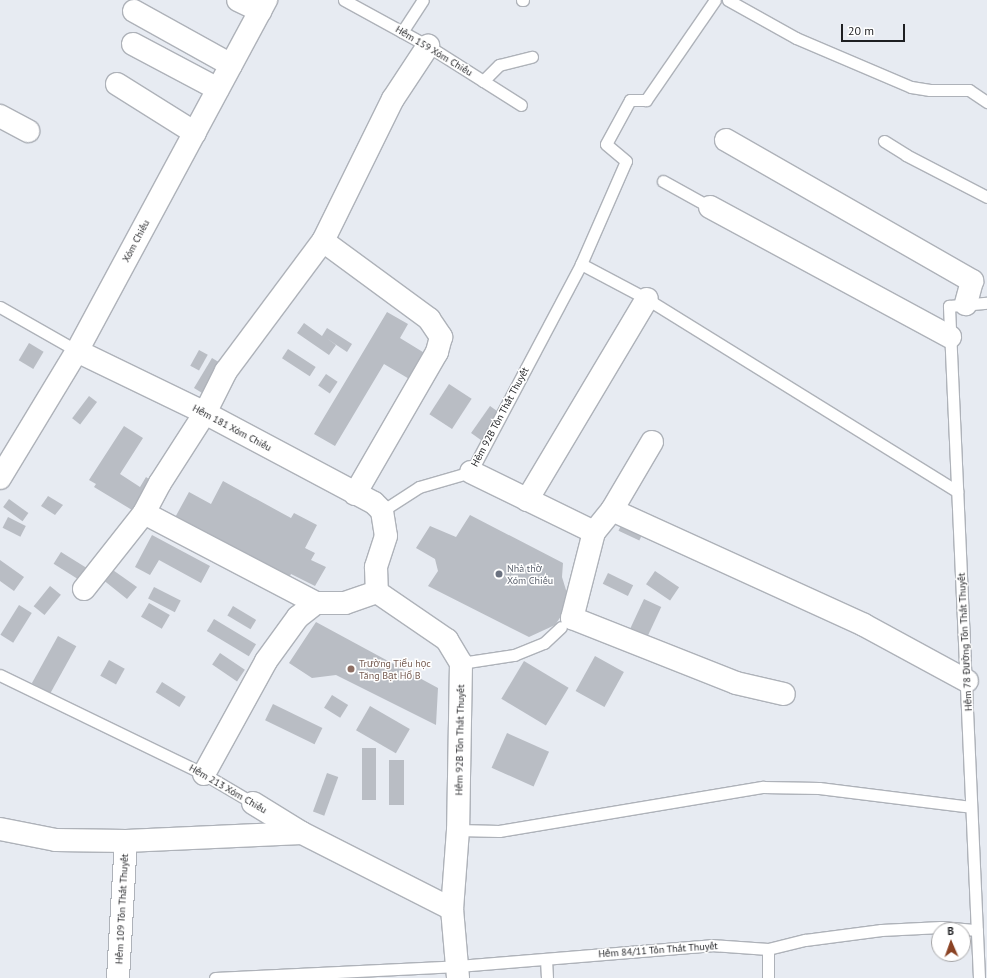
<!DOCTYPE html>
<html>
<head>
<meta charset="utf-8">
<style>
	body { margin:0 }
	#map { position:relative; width:987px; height:978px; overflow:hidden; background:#e7ebf2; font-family:"PT Sans",sans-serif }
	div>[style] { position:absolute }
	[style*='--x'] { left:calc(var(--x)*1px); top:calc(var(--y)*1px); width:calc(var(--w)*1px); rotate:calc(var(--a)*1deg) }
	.building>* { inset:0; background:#b9bdc4; transform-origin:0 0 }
	.roads { filter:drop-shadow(1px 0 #aeb2b9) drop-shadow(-1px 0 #aeb2b9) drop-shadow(0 1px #aeb2b9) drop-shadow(0 -1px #aeb2b9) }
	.service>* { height:11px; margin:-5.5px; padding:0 5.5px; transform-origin:5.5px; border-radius:5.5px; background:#fff }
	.minor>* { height:22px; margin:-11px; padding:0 11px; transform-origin:11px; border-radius:11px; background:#fff }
	.tertiary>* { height:22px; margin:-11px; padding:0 11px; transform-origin:11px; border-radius:11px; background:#fff }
	.dots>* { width:11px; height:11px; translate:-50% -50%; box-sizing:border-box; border:2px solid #fff; border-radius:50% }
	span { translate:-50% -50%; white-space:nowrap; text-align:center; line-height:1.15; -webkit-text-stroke:3px #fff; paint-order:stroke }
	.street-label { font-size:10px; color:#1e1f22 }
	.worship-label { font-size:10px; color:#5b616d }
	.left { translate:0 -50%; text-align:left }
	.education-label { font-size:10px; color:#785e54 }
	.north { position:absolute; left:931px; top:922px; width:40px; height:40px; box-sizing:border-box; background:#fff; border:1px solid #a5a5a7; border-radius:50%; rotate:358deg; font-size:11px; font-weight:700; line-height:16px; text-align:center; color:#1e1f22 }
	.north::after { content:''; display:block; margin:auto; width:14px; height:18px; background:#8a4223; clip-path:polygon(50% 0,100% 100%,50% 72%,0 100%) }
	.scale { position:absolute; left:841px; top:24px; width:64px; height:18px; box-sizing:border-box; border:2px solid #1e1f22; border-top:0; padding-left:5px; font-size:12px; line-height:14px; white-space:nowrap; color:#1e1f22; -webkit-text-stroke:3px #fff; paint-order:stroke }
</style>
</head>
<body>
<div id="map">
	<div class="building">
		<i style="clip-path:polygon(387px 312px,408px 324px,400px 338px,431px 357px,416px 383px,384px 364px,335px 446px,314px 434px)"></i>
		<i style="clip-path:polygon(304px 323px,322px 336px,327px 328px,352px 344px,347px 352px,326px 338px,336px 345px,329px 355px,297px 333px)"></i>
		<i style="left:29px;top:343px;width:17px;height:20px;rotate:31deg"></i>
		<i style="left:288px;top:349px;width:33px;height:11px;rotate:33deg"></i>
		<i style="left:199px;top:350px;width:10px;height:18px;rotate:29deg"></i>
		<i style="left:212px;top:358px;width:12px;height:35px;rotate:31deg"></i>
		<i style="left:326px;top:374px;width:14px;height:14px;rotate:34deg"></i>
		<i style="left:449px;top:384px;width:27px;height:36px;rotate:33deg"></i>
		<i style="left:89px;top:396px;width:10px;height:28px;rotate:37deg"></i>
		<i style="left:490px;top:406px;width:12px;height:33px;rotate:35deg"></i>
		<i style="clip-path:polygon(124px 426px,143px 438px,120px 474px,140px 487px,146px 477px,156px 484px,137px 513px,94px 487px,96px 484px,89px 480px)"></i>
		<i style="clip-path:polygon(223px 481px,291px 518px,294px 513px,317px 525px,305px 548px,315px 553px,311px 560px,326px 567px,315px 586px,291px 574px,288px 580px,172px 523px,189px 492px,211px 504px)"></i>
		<i style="clip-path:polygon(48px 496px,63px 505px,55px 515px,41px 506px)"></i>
		<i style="left:9px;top:499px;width:24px;height:10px;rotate:36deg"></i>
		<i style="clip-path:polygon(470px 515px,563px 563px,562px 577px,570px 603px,555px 625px,529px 637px,428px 586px,438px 571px,435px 559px,416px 548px,430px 526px,456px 537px)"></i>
		<i style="left:8px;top:517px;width:20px;height:12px;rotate:27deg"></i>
		<i style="left:624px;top:519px;width:23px;height:13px;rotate:25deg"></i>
		<i style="clip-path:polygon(152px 535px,210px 566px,201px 583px,159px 560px,150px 575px,135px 567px)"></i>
		<i style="left:61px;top:552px;width:36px;height:14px;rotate:32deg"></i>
		<i style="clip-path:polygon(0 560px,24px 577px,14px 591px,0 581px)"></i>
		<i style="clip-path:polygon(110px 568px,137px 587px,127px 599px,102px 579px)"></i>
		<i style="left:655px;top:571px;width:29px;height:16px;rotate:34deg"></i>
		<i style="left:608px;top:573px;width:28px;height:12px;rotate:26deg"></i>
		<i style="left:50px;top:586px;width:14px;height:26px;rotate:39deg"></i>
		<i style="left:154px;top:587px;width:30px;height:13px;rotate:27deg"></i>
		<i style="left:644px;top:599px;width:19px;height:41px;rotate:25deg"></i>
		<i style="left:149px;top:603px;width:24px;height:16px;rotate:30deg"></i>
		<i style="left:19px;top:605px;width:15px;height:35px;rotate:32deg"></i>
		<i style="left:233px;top:606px;width:27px;height:11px;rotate:31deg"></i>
		<i style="left:214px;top:619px;width:49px;height:14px;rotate:31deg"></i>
		<i style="clip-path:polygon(316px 622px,438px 688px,436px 725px,336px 675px,312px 678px,289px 663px)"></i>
		<i style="left:58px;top:636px;width:21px;height:54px;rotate:29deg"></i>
		<i style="left:220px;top:653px;width:30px;height:14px;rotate:34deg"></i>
		<i style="left:595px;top:656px;width:33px;height:40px;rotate:29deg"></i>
		<i style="left:109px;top:660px;width:18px;height:18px;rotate:29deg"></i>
		<i style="left:524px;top:661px;width:52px;height:44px;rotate:31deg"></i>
		<i style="left:162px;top:682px;width:28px;height:12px;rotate:32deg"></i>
		<i style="left:332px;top:695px;width:19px;height:15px;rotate:32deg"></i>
		<i style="left:273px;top:704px;width:55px;height:18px;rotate:26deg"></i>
		<i style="left:370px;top:706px;width:46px;height:28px;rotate:30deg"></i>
		<i style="left:507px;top:733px;width:46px;height:38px;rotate:24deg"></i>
		<i style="left:362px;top:748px;width:14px;height:52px"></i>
		<i style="left:389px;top:760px;width:15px;height:45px"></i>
		<i style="left:327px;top:773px;width:12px;height:41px;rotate:20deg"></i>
	</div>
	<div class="roads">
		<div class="service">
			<i style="--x:344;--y:0;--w:96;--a:28.7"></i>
			<i style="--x:428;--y:46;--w:110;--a:32.4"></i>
			<i style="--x:522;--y:0;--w:1;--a:0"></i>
			<i style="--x:728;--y:0;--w:78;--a:29.2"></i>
			<i style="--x:796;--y:38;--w:125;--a:23.1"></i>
			<i style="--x:911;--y:87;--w:19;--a:9"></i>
			<i style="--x:930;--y:90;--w:39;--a:0"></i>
			<i style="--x:969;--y:90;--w:22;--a:34"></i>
			<i style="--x:402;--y:32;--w:38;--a:-57"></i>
			<i style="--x:483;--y:81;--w:23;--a:-45"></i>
			<i style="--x:499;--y:65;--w:34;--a:-14"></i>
			<i style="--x:884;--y:141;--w:26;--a:32"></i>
			<i style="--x:906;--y:155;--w:91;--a:27.4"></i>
			<i style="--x:663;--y:181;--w:54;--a:29"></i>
			<i style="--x:581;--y:264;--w:75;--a:27.9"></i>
			<i style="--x:647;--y:299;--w:365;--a:31.8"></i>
			<i style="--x:0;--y:307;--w:89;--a:29.7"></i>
			<i style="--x:382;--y:511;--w:44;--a:-33"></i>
			<i style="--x:419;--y:487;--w:54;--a:-16.1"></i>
			<i style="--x:471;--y:472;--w:235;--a:-62.1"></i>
			<i style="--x:581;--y:264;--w:112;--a:-66.4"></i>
			<i style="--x:626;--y:161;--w:26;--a:-140"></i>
			<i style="--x:606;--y:144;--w:50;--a:-61.4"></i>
			<i style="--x:630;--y:100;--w:16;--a:0"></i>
			<i style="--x:646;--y:100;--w:121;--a:-55.4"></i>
			<i style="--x:461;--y:663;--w:54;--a:-8.6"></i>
			<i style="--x:514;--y:655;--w:32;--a:-22"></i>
			<i style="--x:544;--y:643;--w:23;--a:-43"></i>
			<i style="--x:0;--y:675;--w:227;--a:25.9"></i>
			<i style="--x:204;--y:774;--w:57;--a:30.6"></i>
			<i style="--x:458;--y:830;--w:41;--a:1.4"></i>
			<i style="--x:499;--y:831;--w:268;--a:-9.5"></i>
			<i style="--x:763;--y:787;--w:56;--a:1"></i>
			<i style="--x:819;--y:788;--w:153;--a:7.1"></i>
			<i style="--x:768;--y:949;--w:29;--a:90"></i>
			<i style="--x:546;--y:959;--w:19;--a:87"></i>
			<i style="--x:215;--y:978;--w:243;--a:-2.8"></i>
			<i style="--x:458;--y:966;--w:254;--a:-4.7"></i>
			<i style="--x:711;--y:945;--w:57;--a:4"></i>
			<i style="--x:768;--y:949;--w:38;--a:-14"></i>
			<i style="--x:805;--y:940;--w:77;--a:-7.5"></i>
			<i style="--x:881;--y:930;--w:60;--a:-2.9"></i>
			<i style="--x:941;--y:927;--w:36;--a:5"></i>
			<i style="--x:979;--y:978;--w:673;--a:-92.56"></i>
			<i style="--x:949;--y:306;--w:38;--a:-5"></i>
		</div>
		<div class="minor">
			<i style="--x:238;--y:0;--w:25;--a:26"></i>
			<i style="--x:134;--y:11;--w:111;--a:29.1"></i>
			<i style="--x:133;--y:44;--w:96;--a:27.9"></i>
			<i style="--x:117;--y:84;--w:92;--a:32.1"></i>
			<i style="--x:0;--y:116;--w:32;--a:28"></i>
			<i style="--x:726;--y:140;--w:284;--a:29.8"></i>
			<i style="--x:972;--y:281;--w:24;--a:105"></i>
			<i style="--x:710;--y:207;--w:273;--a:28.4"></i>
			<i style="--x:323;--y:241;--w:132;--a:36.3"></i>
			<i style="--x:429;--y:319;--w:22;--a:56"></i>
			<i style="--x:441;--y:337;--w:16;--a:105"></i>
			<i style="--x:437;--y:352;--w:164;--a:120"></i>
			<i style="--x:77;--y:351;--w:142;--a:25.8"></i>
			<i style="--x:205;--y:413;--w:191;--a:28"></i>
			<i style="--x:374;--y:503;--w:11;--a:45"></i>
			<i style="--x:382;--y:511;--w:25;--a:81"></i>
			<i style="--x:386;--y:536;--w:33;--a:108"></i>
			<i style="--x:376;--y:567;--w:25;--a:88"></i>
			<i style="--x:377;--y:592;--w:85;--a:34.4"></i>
			<i style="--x:447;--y:640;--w:27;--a:59"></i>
			<i style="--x:461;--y:663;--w:167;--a:91"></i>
			<i style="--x:458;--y:830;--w:79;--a:94.3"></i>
			<i style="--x:452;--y:909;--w:69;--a:85"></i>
			<i style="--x:652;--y:442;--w:79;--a:120.5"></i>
			<i style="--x:612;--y:510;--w:28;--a:129"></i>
			<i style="--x:594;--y:532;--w:89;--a:104.3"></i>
			<i style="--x:572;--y:618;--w:176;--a:21.6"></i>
			<i style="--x:736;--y:683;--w:49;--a:12.9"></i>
			<i style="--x:471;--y:472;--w:137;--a:26"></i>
			<i style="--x:527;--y:500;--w:234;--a:-59.2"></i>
			<i style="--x:612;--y:510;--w:277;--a:24.5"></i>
			<i style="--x:864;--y:625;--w:117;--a:28.5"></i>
			<i style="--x:84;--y:589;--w:97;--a:-51.7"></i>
			<i style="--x:316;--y:603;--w:194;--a:-152.4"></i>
			<i style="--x:144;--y:513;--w:34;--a:-62"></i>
			<i style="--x:160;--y:483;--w:83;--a:-57.3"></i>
			<i style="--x:205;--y:413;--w:47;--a:-63.4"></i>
			<i style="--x:226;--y:371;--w:162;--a:-53.3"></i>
			<i style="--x:323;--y:241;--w:158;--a:-63.8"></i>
			<i style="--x:393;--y:99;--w:64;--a:-56.6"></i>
			<i style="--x:204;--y:774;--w:129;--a:-61.2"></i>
			<i style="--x:266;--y:661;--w:54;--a:-54"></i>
			<i style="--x:298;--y:617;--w:23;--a:-38"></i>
			<i style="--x:316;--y:603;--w:29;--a:0"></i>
			<i style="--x:345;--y:603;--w:34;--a:-19"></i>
			<i style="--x:253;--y:803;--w:57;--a:31.5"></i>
			<i style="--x:302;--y:833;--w:168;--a:26.9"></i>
			<i style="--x:0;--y:829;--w:57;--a:11.1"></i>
			<i style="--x:56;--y:840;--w:70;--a:0.8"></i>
			<i style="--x:126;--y:841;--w:176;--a:-2.6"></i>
			<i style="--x:118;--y:978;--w:137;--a:-86.7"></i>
		</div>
		<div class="tertiary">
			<i style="--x:0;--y:478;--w:149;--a:-58.8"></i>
			<i style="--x:77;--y:351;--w:399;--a:-61.7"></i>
		</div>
	</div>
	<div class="dots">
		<i style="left:499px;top:574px;background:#6b7280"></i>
		<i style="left:351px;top:669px;background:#8d6e63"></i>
	</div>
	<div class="street-label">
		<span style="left:434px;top:51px;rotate:31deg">Hẻm 159 Xóm Chiếu</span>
		<span style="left:136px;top:241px;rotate:-62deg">Xóm Chiếu</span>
		<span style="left:500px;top:417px;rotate:-62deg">Hẻm 92B Tôn Thất Thuyết</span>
		<span style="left:232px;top:428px;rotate:28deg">Hẻm 181 Xóm Chiếu</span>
		<span style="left:965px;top:642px;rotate:-93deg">Hẻm 78 Đường Tôn Thất Thuyết</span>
		<span style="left:460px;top:740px;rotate:-89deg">Hẻm 92B Tôn Thất Thuyết</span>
		<span style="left:228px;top:789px;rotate:30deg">Hẻm 213 Xóm Chiếu</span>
		<span style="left:122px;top:909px;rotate:-87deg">Hẻm 109 Tôn Thất Thuyết</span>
		<span style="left:658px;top:950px;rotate:-4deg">Hẻm 84/11 Tôn Thất Thuyết</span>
	</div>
	<div class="worship-label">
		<span class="left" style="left:507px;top:574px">Nhà thờ<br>Xóm Chiếu</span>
	</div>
	<div class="education-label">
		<span class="left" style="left:359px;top:669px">Trường Tiểu học<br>Tăng Bạt Hổ B</span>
	</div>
	<div class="north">B</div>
	<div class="scale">20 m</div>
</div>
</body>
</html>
